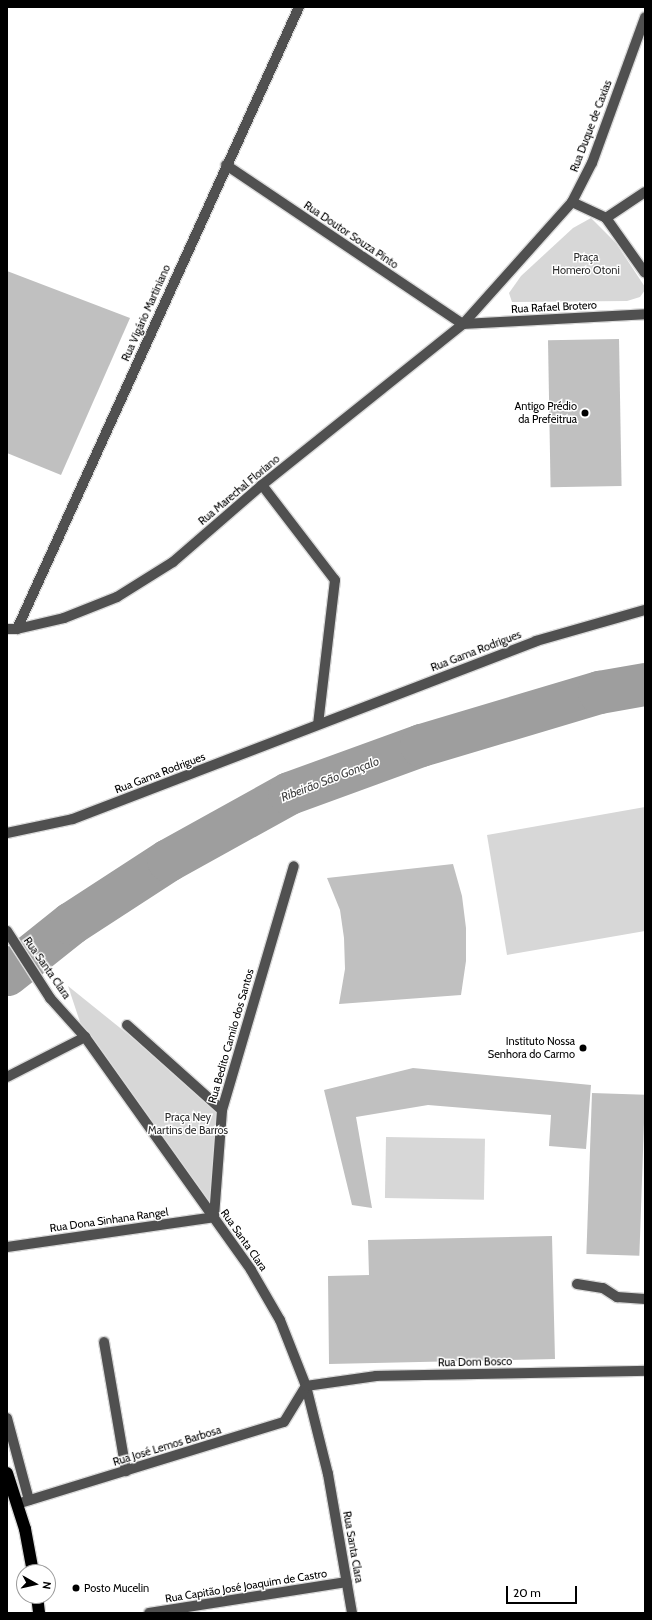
<!DOCTYPE html>
<html>
<head>
<meta charset="utf-8">
<style>
	body { margin:0 }
	#map { position:relative; width:652px; height:1620px; overflow:hidden; background:#fff; font-family:Cabin,sans-serif }
	div>[style] { position:absolute }
	[style*='--x'] { left:calc(var(--x)*1px); top:calc(var(--y)*1px); width:calc(var(--w)*1px); rotate:calc(var(--a)*1deg) }
	.green>* { inset:0; background:#d7d7d7; transform-origin:0 0 }
	.river>* { height:43px; margin:-21.5px; padding:0 21.5px; transform-origin:21.5px; border-radius:21.5px; background:#9e9e9e }
	.building>* { inset:0; background:#c0c0c0; transform-origin:0 0 }
	.roads { filter:drop-shadow(1px 0 #dbdbdb) drop-shadow(-1px 0 #dbdbdb) drop-shadow(0 1px #dbdbdb) drop-shadow(0 -1px #dbdbdb) }
	.minor>* { height:10px; margin:-5px; padding:0 5px; transform-origin:5px; border-radius:5px; background:#505050 }
	.highway>* { height:12px; margin:-6px; padding:0 6px; transform-origin:6px; border-radius:6px; background:#000 }
	.dots>* { width:11px; height:11px; translate:-50% -50%; box-sizing:border-box; border:2px solid #fff; border-radius:50% }
	span { translate:-50% -50%; white-space:nowrap; text-align:center; line-height:1.15; -webkit-text-stroke:3px #fff; paint-order:stroke }
	.street-label { font-size:11px; color:#000 }
	.park-label { font-size:11px; color:#2e2e2e }
	.poi-label { font-size:11px; color:#000 }
	.right { translate:-100% -50%; text-align:right }
	.left { translate:0 -50%; text-align:left }
	.water-label { font-size:12px; color:#3f3f3f; font-style:italic }
	.frame { position:absolute; inset:0; border:8px solid #000; pointer-events:none }
	.north { position:absolute; left:16px; top:1564px; width:40px; height:40px; box-sizing:border-box; background:#fff; border:1px solid #999; border-radius:50%; rotate:98deg; font-size:11px; font-weight:700; line-height:16px; text-align:center; color:#000 }
	.north::after { content:''; display:block; margin:auto; width:14px; height:18px; background:#000; clip-path:polygon(50% 0,100% 100%,50% 72%,0 100%) }
	.scale { position:absolute; left:506px; top:1586px; width:71px; height:18px; box-sizing:border-box; border:2px solid #000; border-top:0; padding-left:5px; font-size:12px; line-height:14px; white-space:nowrap; color:#000; -webkit-text-stroke:3px #fff; paint-order:stroke }
</style>
</head>
<body>
<div id="map">
	<div class="green">
		<i style="clip-path:polygon(591px 218px,616px 243px,645px 287px,645px 290px,640px 297px,627px 301px,512px 302px,509px 293px,521px 276px,573px 228px)"></i>
		<i style="clip-path:polygon(645px 807px,645px 931px,507px 955px,487px 835px)"></i>
		<i style="clip-path:polygon(68px 986px,222px 1110px,214px 1217px,85px 1037px)"></i>
		<i style="left:386px;top:1137px;width:99px;height:61px;rotate:1deg"></i>
	</div>
	<div class="river">
		<i style="--x:7;--y:974;--w:82;--a:-38.6"></i>
		<i style="--x:71;--y:923;--w:116;--a:-33"></i>
		<i style="--x:168;--y:860;--w:138;--a:-29"></i>
		<i style="--x:289;--y:793;--w:140;--a:-20"></i>
		<i style="--x:421;--y:745;--w:186;--a:-16.6"></i>
		<i style="--x:599;--y:692;--w:47;--a:-9.9"></i>
	</div>
	<div class="building">
		<i style="clip-path:polygon(7px 271px,130px 318px,61px 475px,7px 453px)"></i>
		<i style="left:619px;top:339px;width:147px;height:71px;rotate:89deg"></i>
		<i style="clip-path:polygon(453px 864px,462px 896px,466px 928px,466px 961px,461px 995px,339px 1004px,345px 969px,344px 938px,340px 910px,327px 878px)"></i>
		<i style="clip-path:polygon(413px 1068px,591px 1085px,586px 1149px,549px 1146px,551px 1115px,428px 1105px,356px 1117px,372px 1208px,352px 1205px,324px 1090px)"></i>
		<i style="left:592px;top:1093px;width:53px;height:161px;rotate:2deg"></i>
		<i style="clip-path:polygon(552px 1236px,555px 1359px,329px 1364px,328px 1276px,369px 1275px,368px 1240px)"></i>
	</div>
	<div class="roads">
		<div class="minor">
			<i style="--x:226;--y:165;--w:285;--a:33.9"></i>
			<i style="--x:572;--y:202;--w:38;--a:25"></i>
			<i style="--x:606;--y:218;--w:67;--a:54.7"></i>
			<i style="--x:606;--y:218;--w:47;--a:-33.7"></i>
			<i style="--x:463;--y:324;--w:182;--a:-3.1"></i>
			<i style="--x:262;--y:485;--w:120;--a:52.5"></i>
			<i style="--x:335;--y:580;--w:145;--a:96.7"></i>
			<i style="--x:7;--y:629;--w:10;--a:0"></i>
			<i style="--x:17;--y:629;--w:48;--a:-13.2"></i>
			<i style="--x:64;--y:618;--w:57;--a:-21.6"></i>
			<i style="--x:117;--y:597;--w:66;--a:-32"></i>
			<i style="--x:173;--y:562;--w:118;--a:-40.9"></i>
			<i style="--x:262;--y:485;--w:258;--a:-38.7"></i>
			<i style="--x:463;--y:324;--w:164;--a:-48.2"></i>
			<i style="--x:572;--y:202;--w:44;--a:-62.9"></i>
			<i style="--x:592;--y:163;--w:155;--a:-70"></i>
			<i style="--x:17;--y:629;--w:683;--a:-65.61"></i>
			<i style="--x:7;--y:833;--w:67;--a:-12"></i>
			<i style="--x:73;--y:819;--w:496;--a:-21"></i>
			<i style="--x:536;--y:641;--w:113;--a:-15.9"></i>
			<i style="--x:7;--y:931;--w:80;--a:57.3"></i>
			<i style="--x:50;--y:998;--w:52;--a:48.1"></i>
			<i style="--x:85;--y:1037;--w:286;--a:54.5"></i>
			<i style="--x:251;--y:1270;--w:58;--a:59.9"></i>
			<i style="--x:280;--y:1320;--w:71;--a:68.5"></i>
			<i style="--x:306;--y:1386;--w:91;--a:76"></i>
			<i style="--x:328;--y:1474;--w:141;--a:80.2"></i>
			<i style="--x:127;--y:1025;--w:127;--a:41.8"></i>
			<i style="--x:7;--y:1077;--w:88;--a:-27.1"></i>
			<i style="--x:7;--y:1247;--w:209;--a:-8.2"></i>
			<i style="--x:214;--y:1217;--w:107;--a:-85.7"></i>
			<i style="--x:222;--y:1110;--w:254;--a:-73.6"></i>
			<i style="--x:577;--y:1284;--w:26;--a:9"></i>
			<i style="--x:603;--y:1288;--w:17;--a:33"></i>
			<i style="--x:617;--y:1297;--w:28;--a:4"></i>
			<i style="--x:104;--y:1342;--w:131;--a:80.3"></i>
			<i style="--x:7;--y:1418;--w:85;--a:75"></i>
			<i style="--x:17;--y:1504;--w:279;--a:-17.1"></i>
			<i style="--x:284;--y:1422;--w:42;--a:-58.6"></i>
			<i style="--x:306;--y:1386;--w:71;--a:-8.1"></i>
			<i style="--x:376;--y:1376;--w:269;--a:-1.1"></i>
			<i style="--x:149;--y:1613;--w:200;--a:-8.9"></i>
		</div>
		<div class="highway">
			<i style="--x:7;--y:1473;--w:59;--a:72.2"></i>
			<i style="--x:25;--y:1529;--w:44;--a:79.5"></i>
			<i style="--x:37;--y:1596;--w:17;--a:83"></i>
		</div>
	</div>
	<div class="dots">
		<i style="left:585px;top:413px;background:#000"></i>
		<i style="left:583px;top:1048px;background:#000"></i>
		<i style="left:76px;top:1588px;background:#000"></i>
	</div>
	<div class="street-label">
		<span style="left:591px;top:126px;rotate:-69deg">Rua Duque de Caxias</span>
		<span style="left:351px;top:235px;rotate:34deg">Rua Doutor Souza Pinto</span>
		<span style="left:554px;top:307px;rotate:-3deg">Rua Rafael Brotero</span>
		<span style="left:146px;top:313px;rotate:-66deg">Rua Vigário Martiniano</span>
		<span style="left:239px;top:490px;rotate:-40deg">Rua Marechal Floriano</span>
		<span style="left:476px;top:651px;rotate:-21deg">Rua Gama Rodrigues</span>
		<span style="left:160px;top:773px;rotate:-21deg">Rua Gama Rodrigues</span>
		<span style="left:47px;top:968px;rotate:55deg">Rua Santa Clara</span>
		<span style="left:231px;top:1036px;rotate:-74deg">Rua Bedito Camilo dos Santos</span>
		<span style="left:109px;top:1220px;rotate:-8deg">Rua Dona Sinhana Rangel</span>
		<span style="left:244px;top:1240px;rotate:55deg">Rua Santa Clara</span>
		<span style="left:475px;top:1362px;rotate:-1deg">Rua Dom Bosco</span>
		<span style="left:167px;top:1446px;rotate:-17deg">Rua José Lemos Barbosa</span>
		<span style="left:353px;top:1547px;rotate:80deg">Rua Santa Clara</span>
		<span style="left:246px;top:1586px;rotate:-9deg">Rua Capitão José Joaquim de Castro</span>
	</div>
	<div class="park-label">
		<span style="left:586px;top:264px">Praça<br>Homero Otoni</span>
		<span style="left:188px;top:1124px">Praça Ney<br>Martins de Barros</span>
	</div>
	<div class="poi-label">
		<span class="right" style="left:577px;top:413px">Antigo Prédio<br>da Prefeitrua</span>
		<span class="right" style="left:575px;top:1048px">Instituto Nossa<br>Senhora do Carmo</span>
		<span class="left" style="left:84px;top:1588px">Posto Mucelin</span>
	</div>
	<div class="water-label">
		<span style="left:330px;top:779px;rotate:-21deg">Ribeirão São Gonçalo</span>
	</div>
	<div class="frame"></div>
	<div class="north">N</div>
	<div class="scale">20 m</div>
</div>
</body>
</html>
